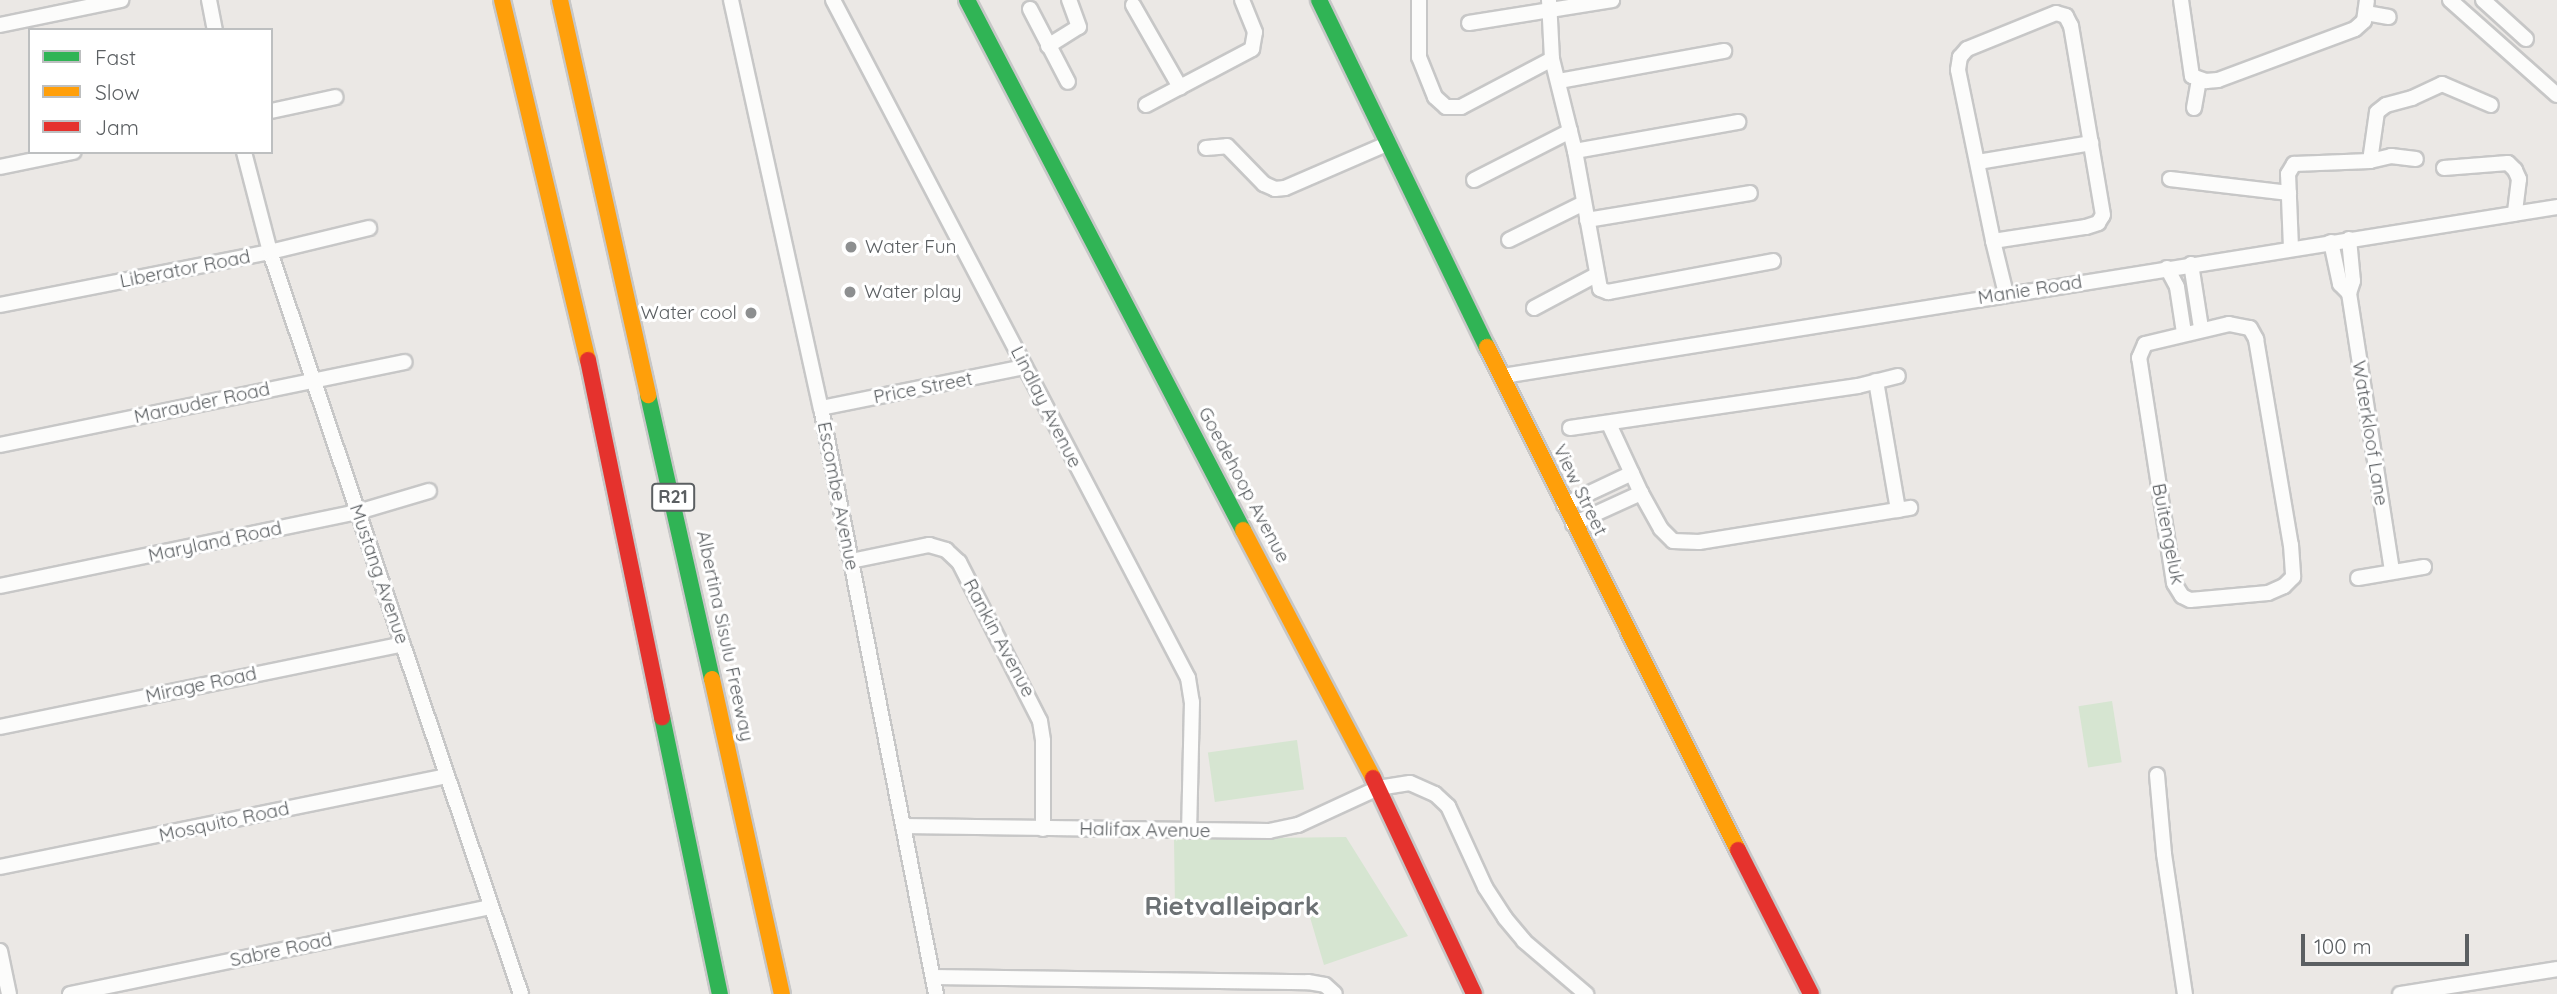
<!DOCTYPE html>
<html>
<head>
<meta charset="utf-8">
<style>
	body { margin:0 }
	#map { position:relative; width:2557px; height:994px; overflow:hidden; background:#ebe8e5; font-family:Quicksand,sans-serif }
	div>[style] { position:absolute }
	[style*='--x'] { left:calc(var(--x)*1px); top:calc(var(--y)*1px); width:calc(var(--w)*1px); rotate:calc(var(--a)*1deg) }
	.green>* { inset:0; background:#d6e5d1; transform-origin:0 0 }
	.roads { filter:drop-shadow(2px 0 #c7c7c7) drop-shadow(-2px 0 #c7c7c7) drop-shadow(0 2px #c7c7c7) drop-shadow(0 -2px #c7c7c7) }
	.street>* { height:14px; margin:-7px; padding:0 7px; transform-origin:7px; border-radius:7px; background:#fcfcfb }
	.fast>* { height:16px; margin:-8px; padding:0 8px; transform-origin:8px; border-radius:8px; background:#30b455 }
	.slow>* { height:16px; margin:-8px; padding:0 8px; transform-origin:8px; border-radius:8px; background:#ff9f0a }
	.jam>* { height:16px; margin:-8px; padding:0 8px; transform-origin:8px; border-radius:8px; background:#e5322d }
	.dots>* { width:19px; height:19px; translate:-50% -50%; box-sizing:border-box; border:4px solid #fff; border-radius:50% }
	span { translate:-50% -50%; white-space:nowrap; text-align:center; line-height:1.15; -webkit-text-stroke:6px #fff; paint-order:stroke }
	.shield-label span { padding:2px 5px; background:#fff; border:2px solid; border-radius:5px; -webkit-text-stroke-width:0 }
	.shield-label { font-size:18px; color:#5b5f62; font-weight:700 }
	.poi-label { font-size:19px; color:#5b5f62 }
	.left { translate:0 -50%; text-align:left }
	.right { translate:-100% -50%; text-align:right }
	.street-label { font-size:19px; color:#5b5f62 }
	.district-label { font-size:26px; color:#6c7174; font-weight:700 }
	.legend { position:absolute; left:28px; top:28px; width:245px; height:126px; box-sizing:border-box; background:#fff; border:2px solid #bdbfc0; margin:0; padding:9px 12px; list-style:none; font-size:21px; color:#5b5f62 }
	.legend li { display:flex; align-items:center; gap:14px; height:35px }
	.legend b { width:35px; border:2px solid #bdbfc0 }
	.scale { position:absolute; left:2301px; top:934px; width:168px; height:32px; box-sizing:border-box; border:4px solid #5b5f62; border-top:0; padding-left:9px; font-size:21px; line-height:24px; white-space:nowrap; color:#5b5f62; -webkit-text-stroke:5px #fff; paint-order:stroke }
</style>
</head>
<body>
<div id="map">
	<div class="green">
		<i style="left:2112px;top:701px;width:62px;height:34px;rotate:81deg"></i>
		<i style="left:1297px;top:740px;width:50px;height:90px;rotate:82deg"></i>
		<i style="clip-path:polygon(1346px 837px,1408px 936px,1324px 965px,1307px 907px,1175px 908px,1174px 839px)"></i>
	</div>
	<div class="roads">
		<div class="street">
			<i style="--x:209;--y:0;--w:31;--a:79"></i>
			<i style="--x:731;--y:0;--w:418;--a:77.6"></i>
			<i style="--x:821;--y:408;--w:597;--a:78.9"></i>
			<i style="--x:833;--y:0;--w:765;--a:62.36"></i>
			<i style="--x:1188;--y:678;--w:24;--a:81"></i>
			<i style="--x:1192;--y:702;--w:129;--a:91.3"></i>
			<i style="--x:1419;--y:0;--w:57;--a:90"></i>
			<i style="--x:1419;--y:57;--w:43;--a:68.2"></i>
			<i style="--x:1435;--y:97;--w:15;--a:42"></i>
			<i style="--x:1446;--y:107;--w:15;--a:0"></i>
			<i style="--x:1461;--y:107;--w:103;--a:-27.8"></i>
			<i style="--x:1549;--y:0;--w:59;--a:87.1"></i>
			<i style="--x:1552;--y:59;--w:95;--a:76"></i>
			<i style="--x:1575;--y:151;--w:140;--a:79.7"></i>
			<i style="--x:1600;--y:289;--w:9;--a:21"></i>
			<i style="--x:1608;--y:292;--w:168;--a:-10.6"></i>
			<i style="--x:2181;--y:0;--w:77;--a:81.8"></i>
			<i style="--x:2192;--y:76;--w:15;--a:20"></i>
			<i style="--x:2206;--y:81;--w:12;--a:-5"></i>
			<i style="--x:2218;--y:80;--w:146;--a:-20.4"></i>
			<i style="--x:2355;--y:29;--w:12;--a:-42"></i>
			<i style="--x:2364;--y:21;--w:21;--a:-82"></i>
			<i style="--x:2450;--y:0;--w:143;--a:41.6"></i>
			<i style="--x:2483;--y:0;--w:58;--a:42.2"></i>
			<i style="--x:1133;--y:5;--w:95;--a:60.2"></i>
			<i style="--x:1030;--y:9;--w:82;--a:62.5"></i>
			<i style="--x:2366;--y:13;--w:23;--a:10"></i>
			<i style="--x:1469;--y:23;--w:145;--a:-9.1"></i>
			<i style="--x:0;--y:25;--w:124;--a:-11.7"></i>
			<i style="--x:1048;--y:46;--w:36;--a:-32"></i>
			<i style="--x:1079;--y:27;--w:29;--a:-110"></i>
			<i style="--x:1559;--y:81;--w:168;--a:-10.3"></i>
			<i style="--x:1146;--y:105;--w:120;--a:-27.8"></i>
			<i style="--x:1252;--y:49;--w:17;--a:-80"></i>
			<i style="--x:1255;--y:32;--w:35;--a:-112"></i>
			<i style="--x:2194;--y:108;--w:28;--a:-80"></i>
			<i style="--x:271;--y:111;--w:66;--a:-12.2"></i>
			<i style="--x:1206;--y:148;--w:21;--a:-5"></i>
			<i style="--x:1227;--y:146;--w:53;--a:45.8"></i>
			<i style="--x:1264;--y:184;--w:12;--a:24"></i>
			<i style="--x:1275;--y:189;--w:10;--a:-6"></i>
			<i style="--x:1285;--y:188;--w:113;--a:-23.4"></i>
			<i style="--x:1575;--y:151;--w:166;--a:-10.1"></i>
			<i style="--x:244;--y:152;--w:103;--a:75.4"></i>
			<i style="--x:270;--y:252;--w:783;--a:71.31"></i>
			<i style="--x:2370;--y:161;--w:22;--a:-13"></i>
			<i style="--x:2391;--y:156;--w:25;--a:7"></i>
			<i style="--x:1978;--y:162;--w:115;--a:-9.5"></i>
			<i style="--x:0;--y:167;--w:75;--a:-11.6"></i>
			<i style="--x:2444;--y:168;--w:64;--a:-4.5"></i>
			<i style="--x:2508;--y:163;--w:10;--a:45"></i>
			<i style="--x:2515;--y:170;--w:10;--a:66"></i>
			<i style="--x:2519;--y:179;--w:35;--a:97"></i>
			<i style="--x:2170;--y:179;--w:120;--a:6.7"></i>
			<i style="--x:1474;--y:180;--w:108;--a:-27"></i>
			<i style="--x:1587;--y:220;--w:165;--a:-9.4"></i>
			<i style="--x:2349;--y:239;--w:42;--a:84.6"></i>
			<i style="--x:2353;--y:281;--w:13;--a:108"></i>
			<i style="--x:2349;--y:293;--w:282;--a:81.2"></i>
			<i style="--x:1509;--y:240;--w:81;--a:-26.3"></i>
			<i style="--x:1993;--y:241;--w:94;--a:-8.6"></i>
			<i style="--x:2086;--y:227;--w:13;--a:-18"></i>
			<i style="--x:2098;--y:223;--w:9;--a:-58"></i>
			<i style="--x:2103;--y:215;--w:192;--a:-99.6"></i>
			<i style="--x:2071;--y:26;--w:11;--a:-117"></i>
			<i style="--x:2066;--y:16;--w:10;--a:-163"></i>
			<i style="--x:2056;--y:13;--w:96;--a:158"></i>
			<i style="--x:1967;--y:49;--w:11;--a:131"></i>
			<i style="--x:1960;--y:57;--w:13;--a:99"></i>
			<i style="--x:1958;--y:70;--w:175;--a:78.4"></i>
			<i style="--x:1993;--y:241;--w:55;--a:76.2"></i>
			<i style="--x:2331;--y:242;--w:43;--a:77.9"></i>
			<i style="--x:2340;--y:284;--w:13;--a:45"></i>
			<i style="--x:2291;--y:248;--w:74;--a:-92.3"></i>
			<i style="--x:2288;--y:174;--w:12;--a:-59"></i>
			<i style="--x:2294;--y:164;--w:76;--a:-2.3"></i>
			<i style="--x:2370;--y:161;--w:49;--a:-81.9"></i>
			<i style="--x:2377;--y:112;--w:11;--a:-38"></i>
			<i style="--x:2386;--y:105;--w:27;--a:-15"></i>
			<i style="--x:2412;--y:98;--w:33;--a:-25"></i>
			<i style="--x:2442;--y:84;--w:53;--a:23.2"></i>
			<i style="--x:2191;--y:264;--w:65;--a:81.1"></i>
			<i style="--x:2167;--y:268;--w:21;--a:62"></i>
			<i style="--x:2177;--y:287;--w:47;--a:81.3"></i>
			<i style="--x:0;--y:305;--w:275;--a:-11.1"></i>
			<i style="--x:270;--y:252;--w:102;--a:-13.6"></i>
			<i style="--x:1534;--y:308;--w:70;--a:-28"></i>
			<i style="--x:2229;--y:324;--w:21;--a:11"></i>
			<i style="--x:2250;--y:328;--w:13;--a:61"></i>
			<i style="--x:2256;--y:339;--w:209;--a:80.4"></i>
			<i style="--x:2291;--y:545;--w:32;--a:86"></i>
			<i style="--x:2293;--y:577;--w:13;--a:135"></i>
			<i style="--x:2284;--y:586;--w:17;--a:156"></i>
			<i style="--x:2268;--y:593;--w:78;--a:174.9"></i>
			<i style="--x:2190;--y:600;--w:9;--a:-153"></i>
			<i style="--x:2182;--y:596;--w:15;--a:-122"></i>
			<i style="--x:2174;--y:583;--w:228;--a:-98.8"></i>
			<i style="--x:2139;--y:358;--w:15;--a:-67"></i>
			<i style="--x:2145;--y:344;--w:86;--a:-13.4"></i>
			<i style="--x:1503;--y:376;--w:1067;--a:-9.11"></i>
			<i style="--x:1876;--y:381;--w:131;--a:80.3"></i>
			<i style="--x:821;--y:408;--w:208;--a:-11.4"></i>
			<i style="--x:1609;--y:424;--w:76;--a:65.1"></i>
			<i style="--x:1641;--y:493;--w:41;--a:60.9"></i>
			<i style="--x:1661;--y:529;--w:17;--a:45"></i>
			<i style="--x:1673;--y:541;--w:26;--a:2"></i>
			<i style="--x:1699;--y:542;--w:214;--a:-9.2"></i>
			<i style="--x:1570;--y:428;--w:291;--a:-8.3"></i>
			<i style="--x:1858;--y:386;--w:41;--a:-14"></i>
			<i style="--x:0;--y:445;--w:413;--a:-11.6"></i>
			<i style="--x:1564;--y:505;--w:75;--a:-25.2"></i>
			<i style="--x:1573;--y:524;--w:75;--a:-24.5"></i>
			<i style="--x:851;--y:561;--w:80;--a:-11.6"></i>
			<i style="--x:929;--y:545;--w:18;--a:16"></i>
			<i style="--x:946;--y:550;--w:18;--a:43"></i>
			<i style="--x:959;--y:562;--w:178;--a:63"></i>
			<i style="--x:1040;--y:721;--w:20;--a:81"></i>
			<i style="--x:1043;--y:741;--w:88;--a:90"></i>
			<i style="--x:2358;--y:578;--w:67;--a:-9.5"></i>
			<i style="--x:0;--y:586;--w:366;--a:-11.7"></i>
			<i style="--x:358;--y:512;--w:74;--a:-16.5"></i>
			<i style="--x:0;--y:727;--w:411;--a:-11.6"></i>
			<i style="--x:2157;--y:775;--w:79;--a:84.9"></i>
			<i style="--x:2164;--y:854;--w:142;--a:81.5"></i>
			<i style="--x:903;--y:826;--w:366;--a:0.8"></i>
			<i style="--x:1269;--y:831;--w:30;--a:-12"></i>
			<i style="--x:1298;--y:825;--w:88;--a:-24.8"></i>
			<i style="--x:1378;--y:788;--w:32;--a:-9"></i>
			<i style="--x:1410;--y:783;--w:27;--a:24"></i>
			<i style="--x:1435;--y:794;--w:18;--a:43"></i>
			<i style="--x:1448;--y:806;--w:89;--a:65.4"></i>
			<i style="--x:1485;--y:887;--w:37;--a:57"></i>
			<i style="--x:1505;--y:918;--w:30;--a:50"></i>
			<i style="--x:1524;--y:941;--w:82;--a:40.5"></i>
			<i style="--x:0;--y:867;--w:456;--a:-11.5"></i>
			<i style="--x:0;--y:951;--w:44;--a:78.2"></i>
			<i style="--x:933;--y:977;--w:375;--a:0.8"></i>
			<i style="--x:1308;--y:982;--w:17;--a:10"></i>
			<i style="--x:1325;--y:985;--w:13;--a:42"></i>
			<i style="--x:70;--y:994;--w:430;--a:-11.7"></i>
			<i style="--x:2400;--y:994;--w:159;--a:-9"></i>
		</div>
		<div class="fast">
			<i style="--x:967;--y:0;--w:598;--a:62.49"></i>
			<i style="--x:1319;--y:0;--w:386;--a:64.2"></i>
			<i style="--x:648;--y:395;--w:291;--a:77.3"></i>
			<i style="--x:662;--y:717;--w:283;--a:78.2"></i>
		</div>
		<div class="slow">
			<i style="--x:502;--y:0;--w:370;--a:76.6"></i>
			<i style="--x:560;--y:0;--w:405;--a:77.4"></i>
			<i style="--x:1487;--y:347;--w:562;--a:63.48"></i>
			<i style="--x:1243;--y:530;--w:280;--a:62.3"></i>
			<i style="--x:712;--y:679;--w:323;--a:77.5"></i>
		</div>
		<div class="jam">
			<i style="--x:588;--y:360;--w:365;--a:78.3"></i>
			<i style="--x:1373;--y:778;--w:238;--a:64.9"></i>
			<i style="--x:1738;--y:850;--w:161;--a:63.1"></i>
		</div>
	</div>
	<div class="dots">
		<i style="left:851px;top:247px;background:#8d8f90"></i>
		<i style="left:850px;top:292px;background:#8d8f90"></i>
		<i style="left:751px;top:313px;background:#8d8f90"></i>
	</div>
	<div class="shield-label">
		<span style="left:673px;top:497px">R21</span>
	</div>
	<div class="poi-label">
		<span class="left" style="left:865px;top:247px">Water Fun</span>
		<span class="left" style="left:864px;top:292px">Water play</span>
		<span class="right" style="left:737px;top:313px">Water cool</span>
	</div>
	<div class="street-label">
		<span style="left:185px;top:269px;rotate:-11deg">Liberator Road</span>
		<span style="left:2030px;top:290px;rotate:-9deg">Manie Road</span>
		<span style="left:923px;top:388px;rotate:-11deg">Price Street</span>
		<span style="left:202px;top:403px;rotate:-12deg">Marauder Road</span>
		<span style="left:1046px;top:407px;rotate:63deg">Lindlay Avenue</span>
		<span style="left:2370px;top:433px;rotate:81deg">Waterkloof Lane</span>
		<span style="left:1244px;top:485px;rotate:62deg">Goedehoop Avenue</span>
		<span style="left:1580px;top:490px;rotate:64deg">View Street</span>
		<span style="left:838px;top:496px;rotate:79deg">Escombe Avenue</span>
		<span style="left:2168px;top:534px;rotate:79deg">Buitengeluk</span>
		<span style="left:215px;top:542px;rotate:-12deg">Maryland Road</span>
		<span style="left:379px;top:574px;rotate:71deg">Mustang Avenue</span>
		<span style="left:725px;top:636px;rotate:78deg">Albertina Sisulu Freeway</span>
		<span style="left:999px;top:638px;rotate:62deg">Rankin Avenue</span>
		<span style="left:201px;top:685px;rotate:-12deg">Mirage Road</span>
		<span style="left:224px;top:822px;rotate:-12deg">Mosquito Road</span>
		<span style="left:1145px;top:830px;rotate:1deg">Halifax Avenue</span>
		<span style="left:281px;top:950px;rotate:-12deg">Sabre Road</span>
	</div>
	<div class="district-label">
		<span style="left:1232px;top:906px">Rietvalleipark</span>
	</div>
	<ul class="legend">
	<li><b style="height:9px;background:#30b455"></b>Fast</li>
	<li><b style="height:9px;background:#ff9f0a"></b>Slow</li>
	<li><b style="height:9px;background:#e5322d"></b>Jam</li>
	</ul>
	<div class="scale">100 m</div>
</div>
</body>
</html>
